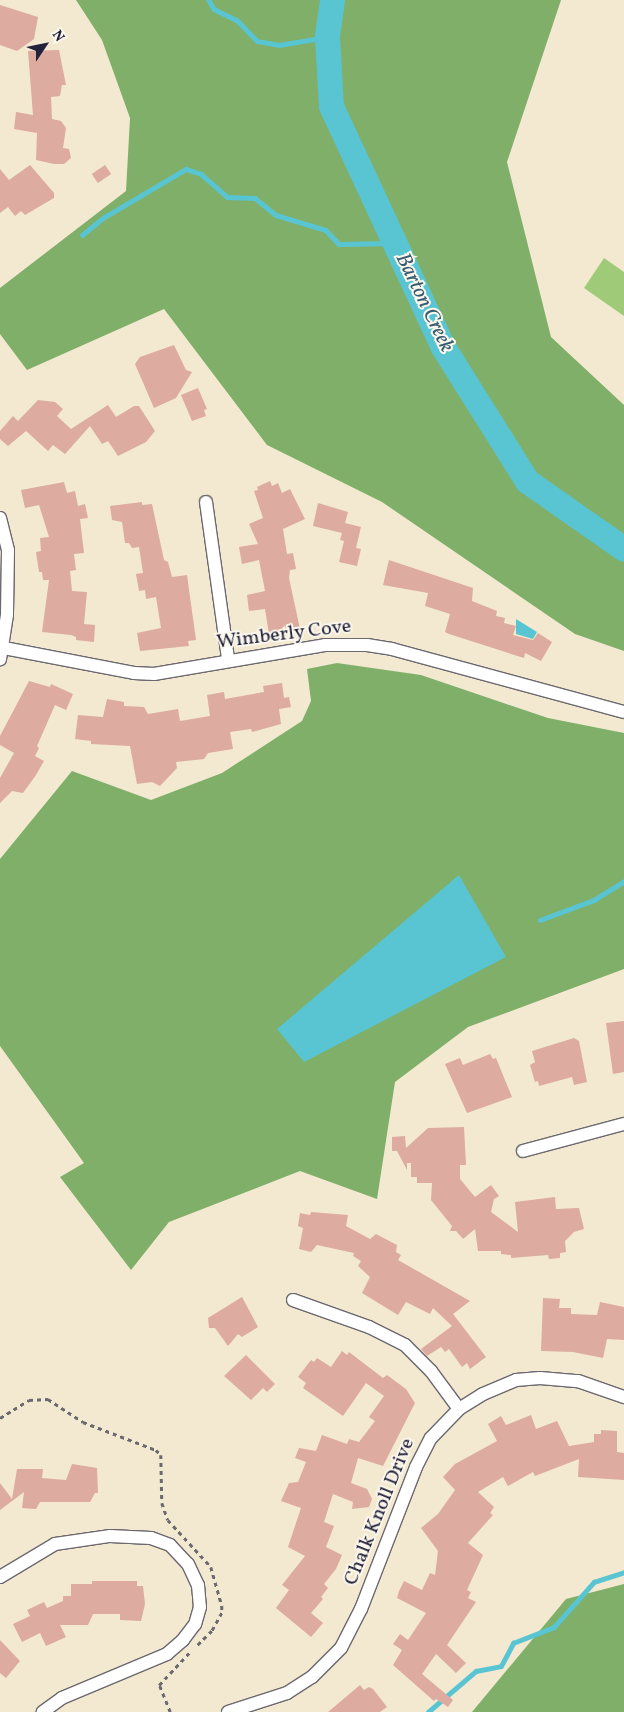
<!DOCTYPE html>
<html>
<head>
<meta charset="utf-8">
<style>
	body { margin:0 }
	#map { position:relative; width:624px; height:1712px; overflow:hidden; background:#f3e9d0; font-family:Vollkorn,serif }
	div>[style] { position:absolute }
	[style*='--x'] { left:calc(var(--x)*1px); top:calc(var(--y)*1px); width:calc(var(--w)*1px); rotate:calc(var(--a)*1deg) }
	.green>* { inset:0; background:#9fcb79 }
	.forest>* { inset:0; background:#7faf69 }
	.water>* { inset:0; background:#59c5d2 }
	.stream>* { height:4.5px; margin:-2.25px; padding:0 2.25px; transform-origin:2.25px; border-radius:2.25px; background:#59c5d2 }
	.river>* { height:25px; margin:-12.5px; padding:0 12.5px; transform-origin:12.5px; border-radius:12.5px; background:#59c5d2 }
	.building>* { inset:0; background:#ddab9f; transform-origin:0 0 }
	.path>* { height:2.5px; margin-top:-1.25px; transform-origin:0; background:repeating-linear-gradient(90deg,#6b686f 0 4px,transparent 0 8px) }
	.roads { filter:drop-shadow(1px 0 #6b686f) drop-shadow(-1px 0 #6b686f) drop-shadow(0 1px #6b686f) drop-shadow(0 -1px #6b686f) }
	.street>* { height:12px; margin:-6px; padding:0 6px; transform-origin:6px; border-radius:6px; background:#fff }
	span { translate:-50% -50%; white-space:nowrap; text-align:center; line-height:1.15; -webkit-text-stroke:4px #fbf7ec; paint-order:stroke }
	.street-label { font-size:20px; color:#22223b }
	.water-label { font-size:21px; color:#355b70; font-style:italic }
	.north { position:absolute; left:20px; top:20px; width:50px; height:50px; -webkit-text-stroke:4px #fbf7ec; paint-order:stroke; rotate:56deg; font-size:14px; font-weight:700; line-height:20px; text-align:center; color:#22223b }
	.north::after { content:''; display:block; margin:auto; width:18px; height:22px; background:#22223b; clip-path:polygon(50% 0,100% 100%,50% 72%,0 100%) }
</style>
</head>
<body>
<div id="map">
	<div class="green">
		<i style="clip-path:polygon(604px 258px,624px 272px,624px 316px,584px 288px)"></i>
	</div>
	<div class="forest">
		<i style="clip-path:polygon(76px 0,561px 0,507px 162px,551px 337px,624px 405px,624px 651px,575px 634px,382px 502px,267px 445px,164px 309px,27px 370px,0 334px,0 288px,126px 191px,130px 118px,102px 40px)"></i>
		<i style="clip-path:polygon(337px 663px,421px 675px,548px 718px,624px 733px,624px 969px,468px 1027px,395px 1082px,377px 1199px,300px 1171px,169px 1222px,131px 1270px,60px 1177px,84px 1163px,0 1046px,0 859px,72px 771px,151px 800px,222px 773px,302px 721px,311px 701px,307px 669px)"></i>
		<i style="clip-path:polygon(624px 1584px,624px 1712px,472px 1712px,566px 1599px)"></i>
	</div>
	<div class="water">
		<i style="clip-path:polygon(516px 619px,537px 632px,533px 639px,516px 634px)"></i>
		<i style="clip-path:polygon(459px 875px,506px 957px,304px 1062px,277px 1029px)"></i>
	</div>
	<div class="stream">
		<i style="--x:209;--y:0;--w:10;--a:61"></i>
		<i style="--x:214;--y:9;--w:25;--a:26"></i>
		<i style="--x:237;--y:20;--w:29;--a:46"></i>
		<i style="--x:257;--y:41;--w:22;--a:10"></i>
		<i style="--x:279;--y:45;--w:49;--a:-9.5"></i>
		<i style="--x:82;--y:235;--w:27;--a:-39"></i>
		<i style="--x:103;--y:218;--w:96;--a:-30.6"></i>
		<i style="--x:186;--y:169;--w:16;--a:18"></i>
		<i style="--x:201;--y:174;--w:35;--a:41"></i>
		<i style="--x:227;--y:197;--w:28;--a:2"></i>
		<i style="--x:255;--y:198;--w:27;--a:39"></i>
		<i style="--x:276;--y:215;--w:52;--a:16.7"></i>
		<i style="--x:326;--y:230;--w:19;--a:47"></i>
		<i style="--x:339;--y:244;--w:54;--a:-1.1"></i>
		<i style="--x:540;--y:920;--w:58;--a:-20.3"></i>
		<i style="--x:594;--y:900;--w:36;--a:-32"></i>
		<i style="--x:428;--y:1712;--w:63;--a:-40.5"></i>
		<i style="--x:476;--y:1671;--w:25;--a:-11"></i>
		<i style="--x:501;--y:1666;--w:26;--a:-62"></i>
		<i style="--x:513;--y:1643;--w:44;--a:-21.3"></i>
		<i style="--x:554;--y:1627;--w:60;--a:-48.4"></i>
		<i style="--x:594;--y:1582;--w:32;--a:-18"></i>
	</div>
	<div class="river">
		<i style="--x:332;--y:0;--w:37;--a:98"></i>
		<i style="--x:327;--y:37;--w:69;--a:86.7"></i>
		<i style="--x:331;--y:106;--w:266;--a:65.1"></i>
		<i style="--x:443;--y:347;--w:158;--a:57.9"></i>
		<i style="--x:527;--y:481;--w:118;--a:35"></i>
	</div>
	<div class="building">
		<i style="clip-path:polygon(0 5px,38px 17px,34px 39px,17px 51px,0 45px)"></i>
		<i style="clip-path:polygon(59px 50px,66px 85px,62px 85px,60px 96px,51px 97px,52px 119px,61px 121px,66px 128px,63px 148px,69px 149px,71px 158px,64px 164px,54px 164px,36px 160px,37px 133px,14px 129px,16px 112px,33px 115px,28px 51px)"></i>
		<i style="clip-path:polygon(30px 165px,54px 193px,54px 198px,25px 215px,21px 211px,15px 216px,8px 207px,0 213px,0 169px,9px 180px)"></i>
		<i style="left:105px;top:165px;width:11px;height:16px;rotate:56deg"></i>
		<i style="clip-path:polygon(174px 345px,186px 370px,192px 372px,176px 398px,154px 408px,135px 364px,140px 357px)"></i>
		<i style="clip-path:polygon(198px 388px,207px 409px,204px 410px,206px 416px,192px 421px,181px 395px)"></i>
		<i style="clip-path:polygon(38px 400px,55px 402px,63px 409px,57px 416px,71px 429px,108px 405px,116px 417px,134px 406px,139px 406px,155px 431px,146px 442px,118px 456px,108px 441px,102px 444px,90px 426px,65px 454px,53px 445px,48px 451px,26px 431px,8px 446px,0 439px,0 431px,13px 416px,18px 421px)"></i>
		<i style="clip-path:polygon(270px 481px,272px 486px,278px 483px,282px 493px,290px 489px,305px 519px,283px 529px,287px 554px,293px 553px,296px 569px,290px 570px,289px 578px,300px 629px,269px 634px,265px 609px,249px 611px,247px 595px,265px 591px,259px 560px,242px 564px,239px 547px,258px 544px,249px 524px,263px 518px,254px 491px,258px 490px,257px 487px)"></i>
		<i style="clip-path:polygon(64px 482px,67px 493px,75px 491px,78px 506px,85px 504px,88px 518px,80px 519px,84px 553px,74px 554px,76px 570px,70px 571px,72px 591px,87px 592px,84px 624px,95px 625px,94px 642px,76px 640px,76px 637px,71px 635px,42px 632px,49px 580px,43px 580px,42px 572px,39px 572px,36px 552px,41px 551px,40px 538px,49px 537px,39px 505px,25px 508px,21px 490px)"></i>
		<i style="clip-path:polygon(142px 502px,142px 505px,152px 504px,164px 560px,168px 562px,172px 577px,187px 575px,196px 640px,188px 641px,189px 646px,140px 651px,137px 633px,161px 628px,156px 597px,146px 599px,145px 590px,139px 591px,136px 574px,143px 573px,139px 547px,132px 548px,129px 543px,125px 543px,122px 522px,112px 520px,110px 506px)"></i>
		<i style="clip-path:polygon(318px 503px,348px 512px,345px 523px,361px 527px,356px 548px,361px 549px,357px 566px,339px 562px,344px 541px,340px 540px,342px 533px,313px 526px)"></i>
		<i style="clip-path:polygon(389px 560px,473px 588px,472px 601px,497px 611px,496px 616px,505px 618px,504px 623px,516px 626px,513px 635px,533px 640px,538px 633px,552px 642px,541px 661px,525px 653px,524px 658px,449px 634px,445px 632px,450px 614px,425px 606px,428px 593px,383px 585px)"></i>
		<i style="clip-path:polygon(29px 681px,50px 687px,51px 684px,73px 694px,66px 710px,55px 705px,37px 746px,39px 748px,35px 756px,44px 761px,36px 775px,23px 793px,12px 791px,0 803px,0 778px,14px 753px,0 745px,0 736px)"></i>
		<i style="clip-path:polygon(282px 683px,284px 698px,289px 697px,291px 707px,279px 709px,281px 724px,252px 732px,251px 729px,230px 732px,233px 749px,208px 753px,204px 759px,176px 762px,177px 768px,160px 786px,152px 782px,137px 784px,130px 746px,91px 744px,91px 741px,75px 739px,78px 715px,103px 717px,107px 699px,124px 702px,124px 706px,144px 707px,148px 714px,178px 709px,180px 721px,210px 716px,207px 695px,224px 692px,225px 699px,264px 692px,263px 686px)"></i>
		<i style="clip-path:polygon(624px 1021px,624px 1072px,613px 1074px,606px 1023px)"></i>
		<i style="clip-path:polygon(574px 1038px,579px 1041px,587px 1082px,574px 1085px,572px 1077px,539px 1086px,538px 1081px,535px 1082px,530px 1065px,535px 1062px,532px 1051px)"></i>
		<i style="clip-path:polygon(490px 1054px,493px 1059px,496px 1058px,512px 1097px,467px 1113px,445px 1064px,460px 1058px,463px 1065px)"></i>
		<i style="clip-path:polygon(464px 1127px,466px 1165px,460px 1165px,460px 1179px,475px 1197px,491px 1185px,499px 1196px,494px 1199px,491px 1212px,518px 1232px,515px 1202px,555px 1197px,556px 1209px,579px 1208px,584px 1229px,574px 1232px,565px 1241px,566px 1252px,560px 1253px,560px 1258px,549px 1259px,548px 1255px,511px 1258px,511px 1255px,501px 1254px,501px 1251px,478px 1251px,475px 1229px,463px 1239px,456px 1231px,450px 1231px,452px 1226px,431px 1200px,432px 1183px,417px 1183px,417px 1177px,411px 1177px,411px 1163px,407px 1163px,407px 1170px,397px 1151px,392px 1151px,392px 1137px,405px 1136px,406px 1148px,428px 1128px)"></i>
		<i style="clip-path:polygon(311px 1212px,348px 1215px,346px 1226px,370px 1239px,376px 1234px,397px 1245px,396px 1252px,401px 1255px,398px 1260px,470px 1301px,453px 1314px,486px 1357px,470px 1369px,467px 1363px,462px 1367px,449px 1349px,445px 1352px,441px 1347px,427px 1356px,421px 1349px,452px 1326px,433px 1308px,430px 1314px,406px 1302px,398px 1315px,362px 1293px,370px 1277px,358px 1266px,361px 1261px,353px 1256px,354px 1253px,317px 1245px,311px 1252px,299px 1249px,303px 1228px,298px 1226px,300px 1213px,310px 1215px)"></i>
		<i style="clip-path:polygon(242px 1297px,258px 1327px,242px 1337px,238px 1334px,228px 1346px,215px 1328px,209px 1328px,208px 1318px)"></i>
		<i style="clip-path:polygon(543px 1298px,560px 1299px,559px 1308px,571px 1308px,571px 1314px,597px 1315px,600px 1302px,624px 1307px,624px 1340px,607px 1339px,603px 1358px,573px 1352px,541px 1351px)"></i>
		<i style="clip-path:polygon(342px 1351px,347px 1355px,349px 1352px,383px 1378px,387px 1375px,406px 1389px,415px 1403px,383px 1466px,358px 1458px,351px 1483px,367px 1489px,372px 1499px,369px 1507px,352px 1509px,353px 1502px,333px 1494px,324px 1522px,334px 1526px,326px 1547px,342px 1555px,336px 1569px,324px 1584px,328px 1588px,321px 1597px,323px 1599px,311px 1613px,323px 1623px,311px 1637px,276px 1608px,289px 1590px,282px 1585px,305px 1556px,288px 1547px,301px 1508px,281px 1501px,289px 1483px,298px 1482px,306px 1462px,295px 1458px,299px 1448px,316px 1451px,322px 1435px,347px 1444px,349px 1439px,359px 1442px,375px 1421px,369px 1417px,384px 1396px,366px 1383px,343px 1416px,303px 1388px,306px 1383px,298px 1377px,311px 1360px,314px 1362px,317px 1358px,331px 1367px)"></i>
		<i style="clip-path:polygon(246px 1355px,275px 1384px,267px 1392px,263px 1388px,251px 1400px,224px 1376px)"></i>
		<i style="clip-path:polygon(531px 1415px,536px 1429px,557px 1421px,569px 1446px,594px 1442px,594px 1434px,601px 1434px,601px 1430px,617px 1431px,617px 1452px,624px 1453px,624px 1480px,578px 1477px,579px 1459px,535px 1476px,533px 1472px,508px 1486px,503px 1477px,478px 1492px,494px 1507px,490px 1513px,493px 1515px,468px 1543px,483px 1555px,467px 1590px,471px 1592px,468px 1598px,476px 1602px,447px 1645px,466px 1663px,456px 1673px,436px 1654px,422px 1674px,453px 1700px,448px 1707px,436px 1699px,434px 1701px,393px 1665px,402px 1650px,393px 1644px,400px 1634px,408px 1640px,426px 1613px,397px 1598px,399px 1591px,404px 1581px,422px 1590px,430px 1573px,435px 1575px,438px 1551px,421px 1528px,438px 1514px,455px 1490px,443px 1477px,455px 1464px,497px 1441px,488px 1424px,501px 1416px,506px 1425px)"></i>
		<i style="clip-path:polygon(72px 1464px,97px 1468px,98px 1493px,95px 1493px,90px 1502px,40px 1502px,36px 1509px,22px 1508px,24px 1492px,0 1510px,0 1483px,12px 1499px,17px 1469px,43px 1469px,42px 1478px,66px 1480px)"></i>
		<i style="clip-path:polygon(92px 1581px,137px 1581px,137px 1586px,143px 1586px,145px 1604px,141px 1621px,120px 1620px,120px 1614px,93px 1614px,88px 1625px,60px 1625px,66px 1637px,46px 1646px,40px 1633px,22px 1642px,13px 1624px,30px 1616px,27px 1610px,44px 1602px,47px 1608px,63px 1601px,63px 1596px,71px 1596px,71px 1584px,92px 1584px)"></i>
		<i style="clip-path:polygon(0 1640px,20px 1661px,6px 1678px,0 1673px)"></i>
		<i style="clip-path:polygon(360px 1685px,364px 1690px,369px 1687px,373px 1689px,387px 1707px,380px 1712px,328px 1712px)"></i>
	</div>
	<div class="path">
		<i style="--x:0;--y:1418;--w:34;--a:-32"></i>
		<i style="--x:29;--y:1400;--w:19;--a:-3"></i>
		<i style="--x:48;--y:1399;--w:42;--a:33.3"></i>
		<i style="--x:83;--y:1422;--w:78;--a:21"></i>
		<i style="--x:156;--y:1450;--w:7;--a:45"></i>
		<i style="--x:161;--y:1455;--w:48;--a:88.8"></i>
		<i style="--x:162;--y:1503;--w:18;--a:71"></i>
		<i style="--x:168;--y:1520;--w:64;--a:47.5"></i>
		<i style="--x:211;--y:1567;--w:41;--a:74.2"></i>
		<i style="--x:222;--y:1606;--w:7;--a:90"></i>
		<i style="--x:222;--y:1613;--w:21;--a:119"></i>
		<i style="--x:212;--y:1631;--w:24;--a:135"></i>
		<i style="--x:170;--y:1712;--w:29;--a:-112"></i>
		<i style="--x:159;--y:1685;--w:44;--a:-46.8"></i>
	</div>
	<div class="roads">
		<div class="street">
			<i style="--x:206;--y:502;--w:159;--a:82"></i>
			<i style="--x:0;--y:518;--w:33;--a:76"></i>
			<i style="--x:8;--y:550;--w:65;--a:90.9"></i>
			<i style="--x:7;--y:615;--w:45;--a:99"></i>
			<i style="--x:4;--y:648;--w:132;--a:10.9"></i>
			<i style="--x:134;--y:673;--w:20;--a:3"></i>
			<i style="--x:154;--y:674;--w:173;--a:-9.6"></i>
			<i style="--x:325;--y:645;--w:42;--a:0"></i>
			<i style="--x:367;--y:645;--w:25;--a:9"></i>
			<i style="--x:392;--y:649;--w:240;--a:15.2"></i>
			<i style="--x:523;--y:1151;--w:105;--a:-15"></i>
			<i style="--x:293;--y:1300;--w:81;--a:19.6"></i>
			<i style="--x:369;--y:1327;--w:40;--a:26.6"></i>
			<i style="--x:405;--y:1345;--w:37;--a:45"></i>
			<i style="--x:431;--y:1371;--w:47;--a:53.6"></i>
			<i style="--x:0;--y:1577;--w:64;--a:-31"></i>
			<i style="--x:55;--y:1544;--w:56;--a:-8.3"></i>
			<i style="--x:110;--y:1536;--w:41;--a:2.8"></i>
			<i style="--x:151;--y:1538;--w:20;--a:20"></i>
			<i style="--x:170;--y:1545;--w:26;--a:47"></i>
			<i style="--x:188;--y:1564;--w:23;--a:65"></i>
			<i style="--x:198;--y:1585;--w:22;--a:85"></i>
			<i style="--x:200;--y:1607;--w:18;--a:106"></i>
			<i style="--x:195;--y:1624;--w:20;--a:127"></i>
			<i style="--x:183;--y:1640;--w:21;--a:139"></i>
			<i style="--x:167;--y:1654;--w:114;--a:157.3"></i>
			<i style="--x:62;--y:1698;--w:24;--a:144"></i>
			<i style="--x:228;--y:1712;--w:62;--a:-17.9"></i>
			<i style="--x:287;--y:1693;--w:30;--a:-33"></i>
			<i style="--x:312;--y:1677;--w:41;--a:-45"></i>
			<i style="--x:341;--y:1648;--w:44;--a:-62.9"></i>
			<i style="--x:361;--y:1609;--w:152;--a:-68.8"></i>
			<i style="--x:416;--y:1467;--w:33;--a:-63"></i>
			<i style="--x:431;--y:1438;--w:40;--a:-46"></i>
			<i style="--x:459;--y:1409;--w:28;--a:-32"></i>
			<i style="--x:483;--y:1394;--w:36;--a:-23"></i>
			<i style="--x:516;--y:1380;--w:24;--a:-5"></i>
			<i style="--x:540;--y:1378;--w:38;--a:5"></i>
			<i style="--x:578;--y:1381;--w:49;--a:19.2"></i>
		</div>
	</div>
	<div class="street-label">
		<span style="left:284px;top:635px;rotate:-7deg">Wimberly Cove</span>
		<span style="left:380px;top:1512px;rotate:-68deg">Chalk Knoll Drive</span>
	</div>
	<div class="water-label">
		<span style="left:424px;top:303px;rotate:64deg">Barton Creek</span>
	</div>
	<div class="north">N</div>
</div>
</body>
</html>
